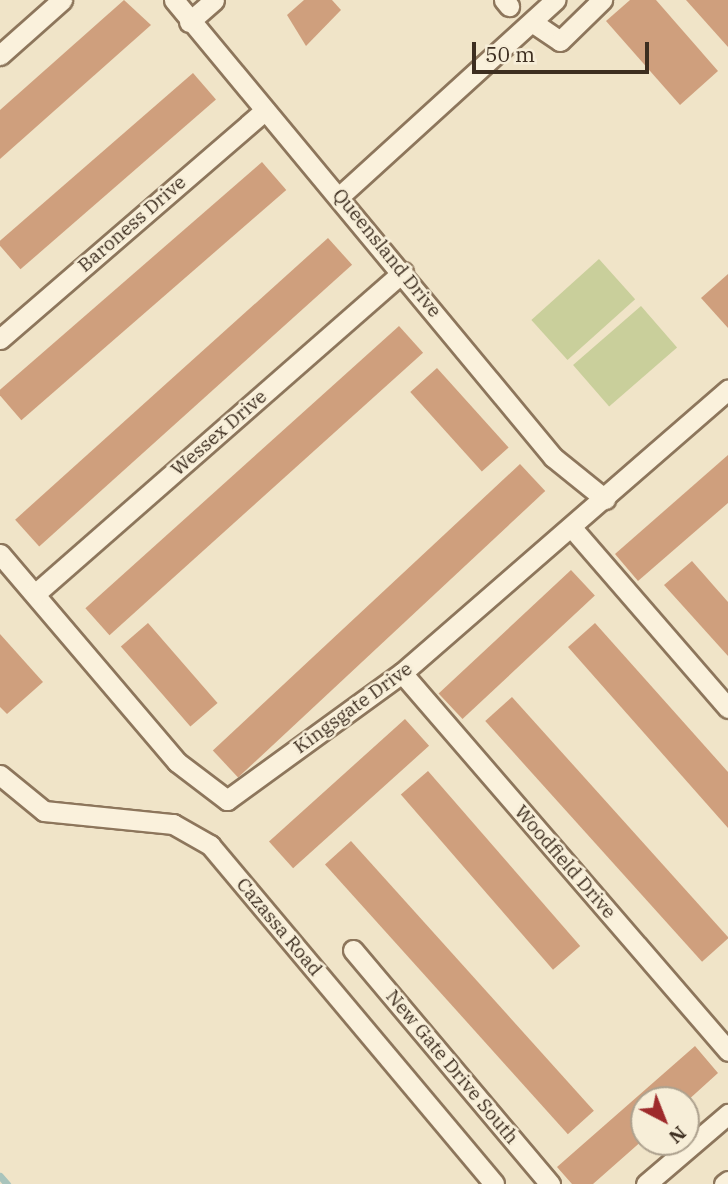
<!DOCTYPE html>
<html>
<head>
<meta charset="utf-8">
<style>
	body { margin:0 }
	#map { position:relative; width:728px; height:1184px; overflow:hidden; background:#f0e4c8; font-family:"IBM Plex Serif",serif }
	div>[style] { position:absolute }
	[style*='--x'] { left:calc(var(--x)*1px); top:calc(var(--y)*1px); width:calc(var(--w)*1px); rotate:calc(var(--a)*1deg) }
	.green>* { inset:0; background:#c9cf9b; transform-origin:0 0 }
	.stream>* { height:7px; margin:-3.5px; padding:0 3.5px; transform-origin:3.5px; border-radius:3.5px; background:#a9c4bc }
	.building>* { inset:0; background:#cf9f7d; transform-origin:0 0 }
	.roads { filter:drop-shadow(2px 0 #8d765c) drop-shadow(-2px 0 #8d765c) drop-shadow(0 2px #8d765c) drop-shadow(0 -2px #8d765c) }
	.street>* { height:19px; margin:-9.5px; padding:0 9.5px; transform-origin:9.5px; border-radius:9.5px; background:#faf1dc }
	span { translate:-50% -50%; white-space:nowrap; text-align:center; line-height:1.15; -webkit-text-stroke:5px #f7eed8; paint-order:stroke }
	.street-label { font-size:19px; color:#3d2e20 }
	.north { position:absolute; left:630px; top:1086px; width:70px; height:70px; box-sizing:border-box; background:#f7eed8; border:2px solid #ada18e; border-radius:50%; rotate:138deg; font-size:19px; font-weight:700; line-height:28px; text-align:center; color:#3d2e20 }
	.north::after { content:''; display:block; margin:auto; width:24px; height:32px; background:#9e2a2b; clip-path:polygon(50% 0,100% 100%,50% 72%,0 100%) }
	.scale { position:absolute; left:472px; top:42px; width:177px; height:32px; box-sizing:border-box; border:4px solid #3d2e20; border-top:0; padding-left:9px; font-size:21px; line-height:24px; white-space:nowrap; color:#3d2e20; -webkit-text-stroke:5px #f7eed8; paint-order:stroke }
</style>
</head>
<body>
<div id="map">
	<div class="green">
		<i style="left:599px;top:259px;width:54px;height:91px;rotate:48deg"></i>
		<i style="left:641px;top:306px;width:55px;height:90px;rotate:49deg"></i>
	</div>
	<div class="stream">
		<i style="--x:0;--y:1176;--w:11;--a:49"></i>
	</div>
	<div class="building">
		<i style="clip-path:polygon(124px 0,151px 25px,0 159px,0 110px)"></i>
		<i style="clip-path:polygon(304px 0,332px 0,341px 10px,306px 46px,287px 15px)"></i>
		<i style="clip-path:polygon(630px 0,656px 0,718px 71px,680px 105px,606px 21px)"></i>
		<i style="clip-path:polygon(686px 0,728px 0,728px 47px)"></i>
		<i style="left:193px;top:73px;width:35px;height:259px;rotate:49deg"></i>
		<i style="left:262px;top:162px;width:37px;height:351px;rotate:49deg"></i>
		<i style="left:328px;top:238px;width:36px;height:421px;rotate:48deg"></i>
		<i style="clip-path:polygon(728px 274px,728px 328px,701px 298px)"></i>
		<i style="left:399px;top:326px;width:36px;height:422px;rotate:48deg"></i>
		<i style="left:437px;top:368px;width:107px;height:36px;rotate:48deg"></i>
		<i style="clip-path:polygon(728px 455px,728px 503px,638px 581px,615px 554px)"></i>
		<i style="left:520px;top:464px;width:37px;height:420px;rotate:47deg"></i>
		<i style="clip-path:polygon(692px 561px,728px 602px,728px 656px,664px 585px)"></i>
		<i style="left:571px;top:570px;width:35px;height:181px;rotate:47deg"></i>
		<i style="left:148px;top:623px;width:106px;height:36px;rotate:49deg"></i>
		<i style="clip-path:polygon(595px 623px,728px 772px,728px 828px,568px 647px)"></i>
		<i style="clip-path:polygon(0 634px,43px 682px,7px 714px,0 707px)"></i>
		<i style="left:512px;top:697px;width:324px;height:36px;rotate:48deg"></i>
		<i style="left:405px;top:719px;width:36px;height:183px;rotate:48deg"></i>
		<i style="left:428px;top:771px;width:232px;height:36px;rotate:49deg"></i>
		<i style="left:351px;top:841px;width:363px;height:35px;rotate:48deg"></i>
		<i style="clip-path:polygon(695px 1046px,718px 1073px,686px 1102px,644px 1100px,644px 1139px,593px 1184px,572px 1184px,557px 1167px)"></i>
	</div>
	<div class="roads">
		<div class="street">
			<i style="--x:174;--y:0;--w:594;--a:50.33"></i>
			<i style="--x:553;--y:457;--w:67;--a:38.9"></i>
			<i style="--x:504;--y:0;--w:8;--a:50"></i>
			<i style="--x:189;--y:22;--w:33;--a:-41"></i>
			<i style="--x:535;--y:24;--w:30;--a:34"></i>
			<i style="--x:560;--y:41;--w:59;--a:-44.3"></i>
			<i style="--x:0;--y:55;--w:83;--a:-41.6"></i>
			<i style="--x:341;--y:195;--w:290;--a:-42.3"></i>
			<i style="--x:0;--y:339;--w:350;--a:-40.8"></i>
			<i style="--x:572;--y:528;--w:238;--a:49.1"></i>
			<i style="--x:0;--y:554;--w:273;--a:49.6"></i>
			<i style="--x:177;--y:762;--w:63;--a:37.2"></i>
			<i style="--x:227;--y:800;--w:216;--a:-36"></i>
			<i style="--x:402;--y:673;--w:432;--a:-41"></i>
			<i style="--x:35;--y:594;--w:489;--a:-41.2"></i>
			<i style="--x:402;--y:673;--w:499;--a:49.2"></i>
			<i style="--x:0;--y:775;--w:57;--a:39.3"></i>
			<i style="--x:44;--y:811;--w:130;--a:5.8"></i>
			<i style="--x:173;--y:824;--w:43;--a:29.6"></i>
			<i style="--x:210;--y:845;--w:442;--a:50"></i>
			<i style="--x:353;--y:950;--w:306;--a:49.9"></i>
			<i style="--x:646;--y:1184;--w:108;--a:-40.5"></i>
			<i style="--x:724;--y:1184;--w:5;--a:-37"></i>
		</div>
	</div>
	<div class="street-label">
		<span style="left:132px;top:224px;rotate:-41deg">Baroness Drive</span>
		<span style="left:387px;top:253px;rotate:51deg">Queensland Drive</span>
		<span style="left:219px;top:433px;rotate:-41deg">Wessex Drive</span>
		<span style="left:353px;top:708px;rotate:-36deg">Kingsgate Drive</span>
		<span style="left:565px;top:862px;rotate:49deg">Woodfield Drive</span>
		<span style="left:279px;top:927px;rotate:50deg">Cazassa Road</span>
		<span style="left:452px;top:1067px;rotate:50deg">New Gate Drive South</span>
	</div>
	<div class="north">N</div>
	<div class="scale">50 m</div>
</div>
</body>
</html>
